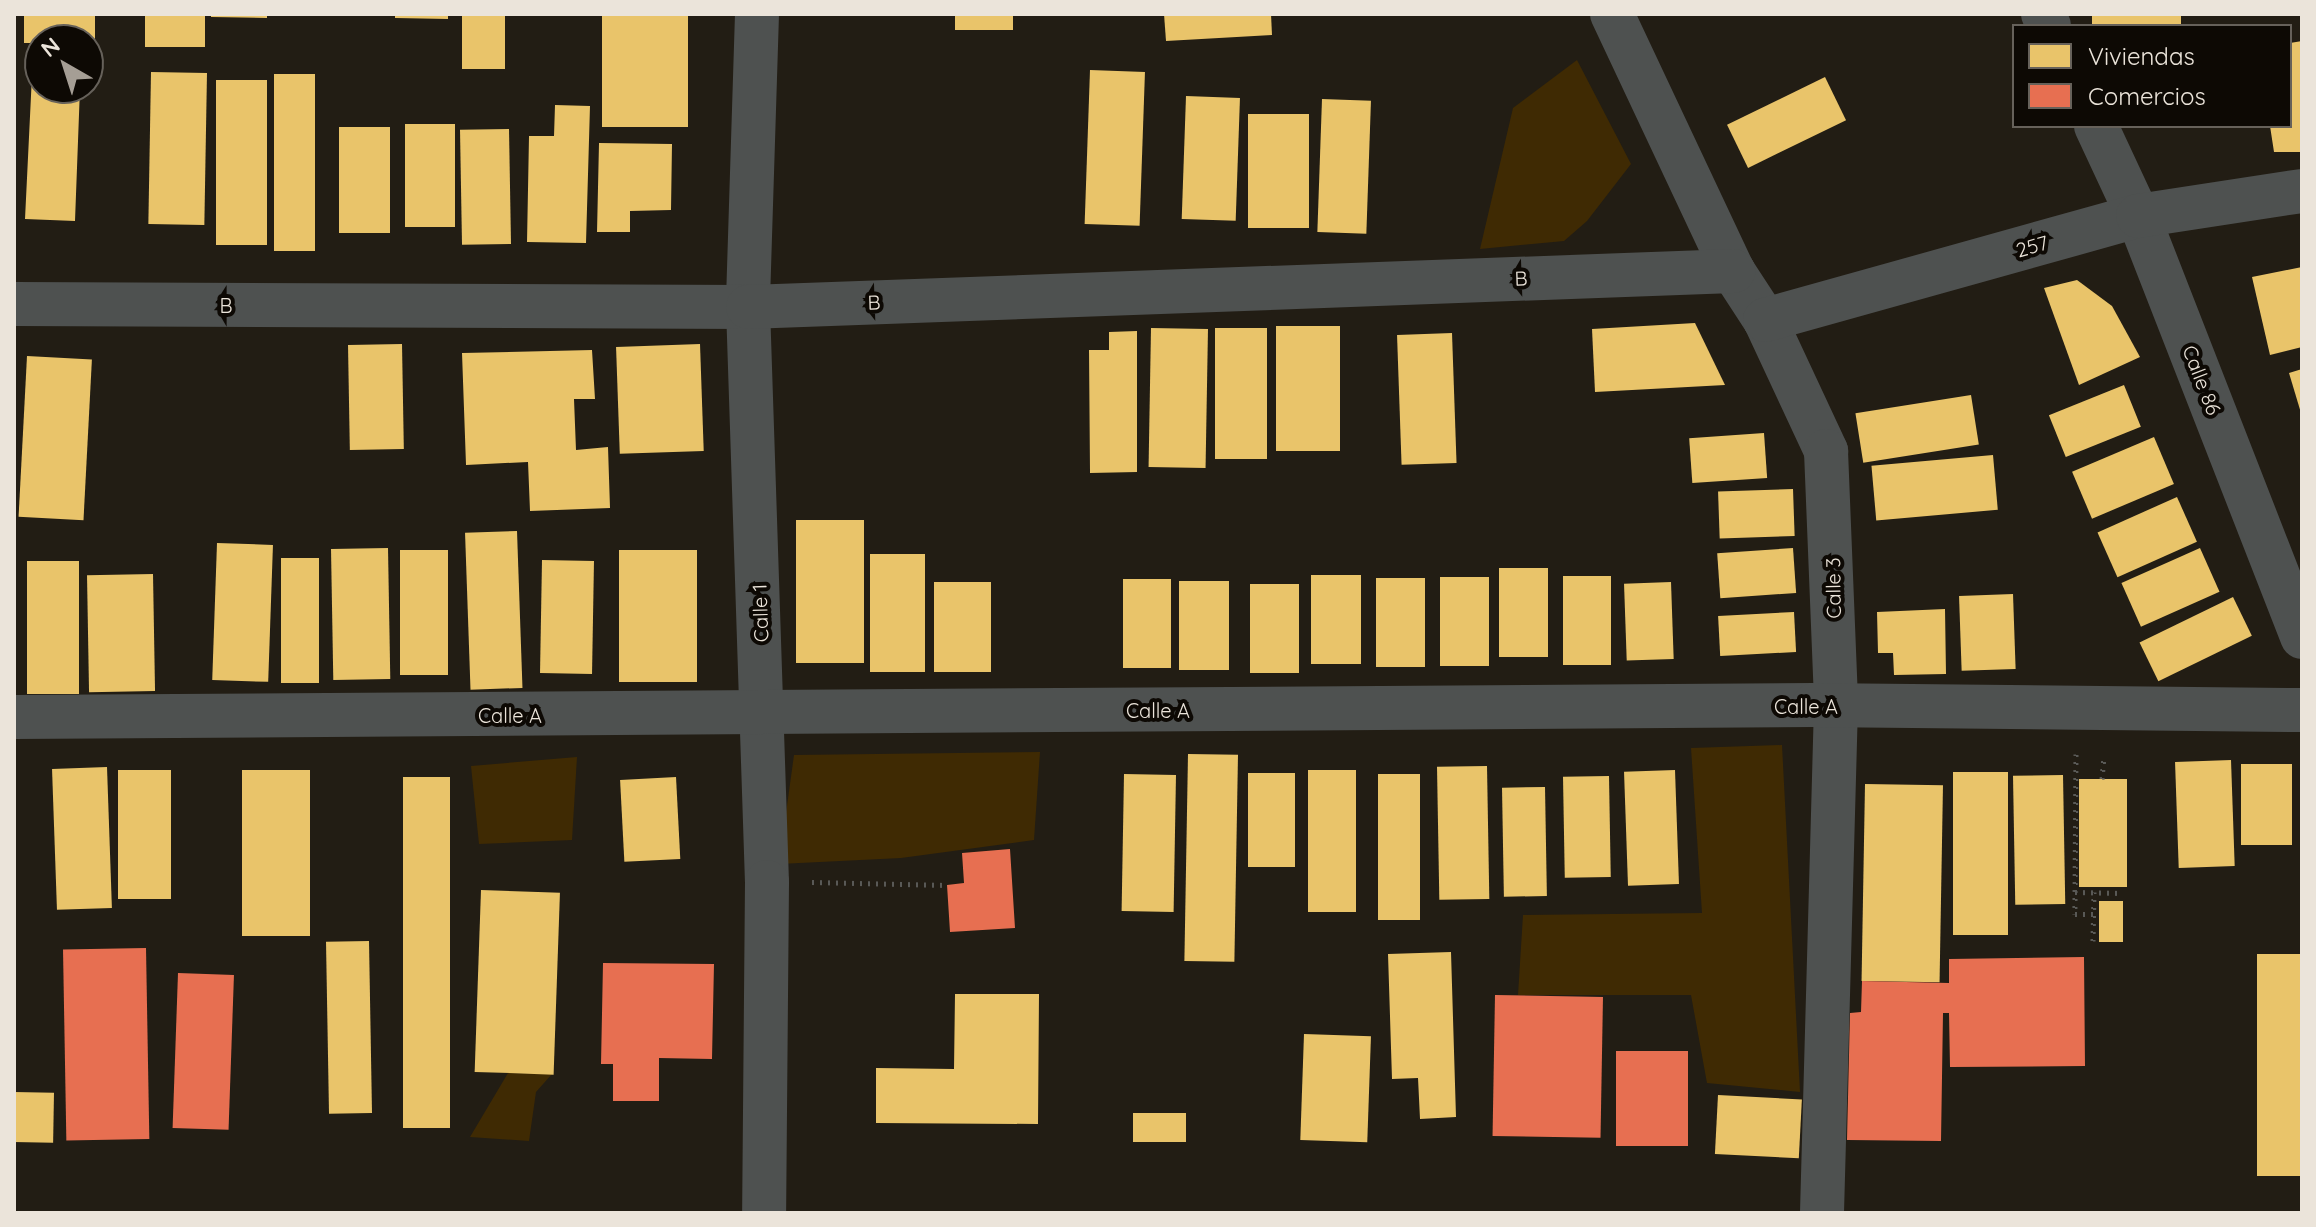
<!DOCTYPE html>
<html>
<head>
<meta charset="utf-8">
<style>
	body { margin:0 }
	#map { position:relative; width:2316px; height:1227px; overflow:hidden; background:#221d14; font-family:Quicksand,sans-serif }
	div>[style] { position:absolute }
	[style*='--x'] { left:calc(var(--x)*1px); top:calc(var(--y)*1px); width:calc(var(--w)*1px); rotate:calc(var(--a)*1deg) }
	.green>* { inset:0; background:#3f2a03 }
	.homes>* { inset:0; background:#e9c46a; transform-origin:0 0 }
	.shops>* { inset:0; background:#e76f51; transform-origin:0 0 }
	.path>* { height:5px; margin-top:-2.5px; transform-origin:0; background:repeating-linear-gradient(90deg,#595956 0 2px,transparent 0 8px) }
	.street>* { height:44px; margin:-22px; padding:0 22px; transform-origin:22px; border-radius:22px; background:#4e5150 }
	span { translate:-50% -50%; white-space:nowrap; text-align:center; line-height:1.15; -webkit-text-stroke:8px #0d0904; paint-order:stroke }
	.street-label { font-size:20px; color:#ebe4da }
	.frame { position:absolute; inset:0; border:16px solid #ebe4da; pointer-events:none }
	.legend { position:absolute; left:2012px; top:24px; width:280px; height:104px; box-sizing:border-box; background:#0d0904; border:2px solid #66615a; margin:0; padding:10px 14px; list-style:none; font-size:24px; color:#ebe4da }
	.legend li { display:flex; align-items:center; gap:16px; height:40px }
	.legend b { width:40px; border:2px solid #66615a }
	.north { position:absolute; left:24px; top:24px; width:80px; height:80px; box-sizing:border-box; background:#0d0904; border:2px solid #66615a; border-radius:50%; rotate:321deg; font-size:22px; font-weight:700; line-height:32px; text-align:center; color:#ebe4da }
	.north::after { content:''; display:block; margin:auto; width:28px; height:36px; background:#a59e95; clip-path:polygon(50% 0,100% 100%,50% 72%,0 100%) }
</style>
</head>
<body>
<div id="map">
	<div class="green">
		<i style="clip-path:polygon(1577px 60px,1631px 164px,1587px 221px,1564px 241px,1480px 249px,1513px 108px)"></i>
		<i style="clip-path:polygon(1782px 745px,1800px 1092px,1707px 1083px,1691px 995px,1518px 995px,1523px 915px,1702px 913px,1691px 748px)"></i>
		<i style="clip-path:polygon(1040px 752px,1034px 840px,901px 858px,779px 864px,794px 755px)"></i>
		<i style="clip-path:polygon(577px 757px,572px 840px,479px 844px,471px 766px)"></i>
		<i style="clip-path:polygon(508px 1073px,552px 1074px,536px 1092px,529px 1141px,470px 1137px)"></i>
	</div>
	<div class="homes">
		<i style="left:24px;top:14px;width:71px;height:29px"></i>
		<i style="left:145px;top:14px;width:60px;height:33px"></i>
		<i style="clip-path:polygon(211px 14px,267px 14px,267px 18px,211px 17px)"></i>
		<i style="clip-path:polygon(395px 14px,448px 14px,448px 19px,395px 18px)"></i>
		<i style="left:462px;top:14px;width:43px;height:55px"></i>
		<i style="left:955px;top:14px;width:58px;height:16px"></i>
		<i style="clip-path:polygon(1164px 14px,1271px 14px,1272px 35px,1166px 41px)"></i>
		<i style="left:2092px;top:14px;width:89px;height:13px"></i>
		<i style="left:688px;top:15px;width:112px;height:86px;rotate:90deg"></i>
		<i style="clip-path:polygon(2302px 41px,2302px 152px,2274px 152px,2270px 126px,2290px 126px,2290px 43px)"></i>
		<i style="left:1090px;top:70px;width:55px;height:154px;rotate:2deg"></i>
		<i style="left:151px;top:72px;width:56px;height:152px;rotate:1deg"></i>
		<i style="left:274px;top:74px;width:41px;height:177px"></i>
		<i style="clip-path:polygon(32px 75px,40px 76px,40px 88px,80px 88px,75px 221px,25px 219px)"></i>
		<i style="left:1825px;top:77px;width:48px;height:109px;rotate:64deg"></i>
		<i style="left:216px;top:80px;width:51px;height:165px"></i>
		<i style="left:1186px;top:96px;width:54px;height:123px;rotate:2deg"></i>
		<i style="left:1322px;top:99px;width:49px;height:133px;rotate:2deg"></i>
		<i style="clip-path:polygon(555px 105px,590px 106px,586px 243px,527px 242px,529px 136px,554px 136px)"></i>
		<i style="left:1248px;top:114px;width:61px;height:114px"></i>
		<i style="left:405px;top:124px;width:50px;height:103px"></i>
		<i style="left:339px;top:127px;width:51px;height:106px"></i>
		<i style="left:509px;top:129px;width:115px;height:49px;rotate:89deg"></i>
		<i style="clip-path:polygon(599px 143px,672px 144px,671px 210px,630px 211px,630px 232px,597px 232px)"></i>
		<i style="clip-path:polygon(2302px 267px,2302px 347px,2270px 355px,2252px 277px)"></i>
		<i style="clip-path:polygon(2077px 280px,2112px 306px,2140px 357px,2079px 385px,2044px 288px)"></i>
		<i style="clip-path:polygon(1695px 323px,1725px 385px,1595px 392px,1592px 329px)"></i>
		<i style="left:1340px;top:326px;width:125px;height:64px;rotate:90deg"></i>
		<i style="left:1151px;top:328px;width:57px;height:139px;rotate:1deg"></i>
		<i style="left:1267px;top:328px;width:131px;height:52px;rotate:90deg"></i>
		<i style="clip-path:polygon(1137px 331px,1137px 472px,1090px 473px,1089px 350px,1109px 350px,1109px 332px)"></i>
		<i style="left:1452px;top:333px;width:130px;height:55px;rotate:88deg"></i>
		<i style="left:402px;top:344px;width:105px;height:54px;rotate:89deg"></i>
		<i style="left:700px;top:344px;width:107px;height:84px;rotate:88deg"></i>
		<i style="clip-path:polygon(592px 350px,595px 399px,574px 399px,576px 450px,608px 447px,610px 508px,530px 511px,528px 462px,466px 465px,462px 353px)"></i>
		<i style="left:27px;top:356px;width:65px;height:161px;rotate:3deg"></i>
		<i style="clip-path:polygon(2302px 369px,2302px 413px,2301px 413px,2289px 373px)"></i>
		<i style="left:2124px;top:385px;width:45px;height:81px;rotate:68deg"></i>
		<i style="left:1971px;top:395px;width:50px;height:117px;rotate:81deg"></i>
		<i style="left:1764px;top:433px;width:45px;height:75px;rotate:86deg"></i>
		<i style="left:2154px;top:437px;width:51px;height:89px;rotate:67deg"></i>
		<i style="left:1993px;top:455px;width:55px;height:122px;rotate:85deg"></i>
		<i style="left:1793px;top:489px;width:47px;height:75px;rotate:88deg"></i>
		<i style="left:2177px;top:497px;width:49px;height:87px;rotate:66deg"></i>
		<i style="left:796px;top:520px;width:68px;height:143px"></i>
		<i style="left:517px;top:531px;width:157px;height:52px;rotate:88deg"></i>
		<i style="left:217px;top:543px;width:56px;height:137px;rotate:2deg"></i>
		<i style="left:388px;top:548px;width:131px;height:57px;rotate:89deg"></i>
		<i style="left:1793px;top:548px;width:45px;height:76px;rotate:86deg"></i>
		<i style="left:2200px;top:548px;width:48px;height:86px;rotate:66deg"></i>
		<i style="left:448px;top:550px;width:125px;height:48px;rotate:90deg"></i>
		<i style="left:619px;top:550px;width:78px;height:132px"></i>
		<i style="left:870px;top:554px;width:55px;height:118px"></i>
		<i style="left:281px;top:558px;width:38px;height:125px"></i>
		<i style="left:542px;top:560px;width:52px;height:113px;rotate:1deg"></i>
		<i style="left:27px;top:561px;width:52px;height:133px"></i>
		<i style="left:1499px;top:568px;width:49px;height:89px"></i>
		<i style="left:153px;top:574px;width:117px;height:66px;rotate:89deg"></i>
		<i style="left:1311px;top:575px;width:50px;height:89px"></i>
		<i style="left:1563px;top:576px;width:48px;height:89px"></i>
		<i style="left:1489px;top:577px;width:89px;height:49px;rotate:90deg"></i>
		<i style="left:1425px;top:578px;width:89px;height:49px;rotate:90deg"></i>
		<i style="left:1171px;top:579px;width:89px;height:48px;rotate:90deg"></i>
		<i style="left:1179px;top:581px;width:50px;height:89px"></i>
		<i style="left:934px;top:582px;width:57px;height:90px"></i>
		<i style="left:1671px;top:582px;width:77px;height:47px;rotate:88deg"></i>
		<i style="left:1250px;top:584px;width:49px;height:89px"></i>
		<i style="left:2013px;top:594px;width:75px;height:54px;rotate:88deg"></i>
		<i style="left:2233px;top:597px;width:43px;height:104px;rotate:64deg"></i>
		<i style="clip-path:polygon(1945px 609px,1946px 674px,1894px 675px,1893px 653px,1878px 653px,1877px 612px)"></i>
		<i style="left:1794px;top:612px;width:40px;height:76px;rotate:87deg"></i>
		<i style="left:1188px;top:754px;width:50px;height:207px;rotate:1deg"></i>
		<i style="left:2231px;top:760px;width:106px;height:56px;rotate:88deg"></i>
		<i style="left:2241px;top:764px;width:51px;height:81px"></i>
		<i style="left:1487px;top:766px;width:133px;height:50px;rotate:89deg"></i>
		<i style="left:107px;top:767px;width:141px;height:55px;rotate:88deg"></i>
		<i style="left:171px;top:770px;width:129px;height:53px;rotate:90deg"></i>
		<i style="left:310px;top:770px;width:166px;height:68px;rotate:90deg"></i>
		<i style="left:1308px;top:770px;width:48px;height:142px"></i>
		<i style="left:1675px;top:770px;width:114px;height:51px;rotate:88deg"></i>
		<i style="left:1953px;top:772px;width:55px;height:163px"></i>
		<i style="left:1248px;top:773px;width:47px;height:94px"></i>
		<i style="left:1124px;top:774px;width:52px;height:137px;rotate:1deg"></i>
		<i style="left:1378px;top:774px;width:42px;height:146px"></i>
		<i style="left:2063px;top:775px;width:129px;height:50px;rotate:89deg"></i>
		<i style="left:1609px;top:776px;width:101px;height:46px;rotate:89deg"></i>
		<i style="left:403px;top:777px;width:47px;height:351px"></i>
		<i style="left:676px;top:777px;width:82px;height:56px;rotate:87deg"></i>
		<i style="left:2079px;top:779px;width:48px;height:108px"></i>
		<i style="left:1865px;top:784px;width:78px;height:197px;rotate:1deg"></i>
		<i style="left:1545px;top:787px;width:109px;height:43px;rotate:89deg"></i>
		<i style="left:481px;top:890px;width:79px;height:182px;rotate:2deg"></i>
		<i style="left:2099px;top:901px;width:24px;height:41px"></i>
		<i style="left:369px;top:941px;width:172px;height:43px;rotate:89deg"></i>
		<i style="clip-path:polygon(1451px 952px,1456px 1117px,1420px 1119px,1418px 1078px,1392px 1079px,1388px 954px)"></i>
		<i style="left:2302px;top:954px;width:222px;height:45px;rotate:90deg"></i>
		<i style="clip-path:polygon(955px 994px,1039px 994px,1038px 1124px,876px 1123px,876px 1068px,954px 1069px)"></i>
		<i style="left:1304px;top:1034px;width:67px;height:106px;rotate:2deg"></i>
		<i style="left:14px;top:1092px;width:40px;height:50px;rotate:1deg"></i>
		<i style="left:1718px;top:1095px;width:84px;height:59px;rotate:3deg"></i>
		<i style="left:1186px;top:1113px;width:29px;height:53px;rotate:90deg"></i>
	</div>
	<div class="shops">
		<i style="clip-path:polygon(1010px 849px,1015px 928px,950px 932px,947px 885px,964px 883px,962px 853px)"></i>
		<i style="left:146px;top:948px;width:191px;height:83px;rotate:89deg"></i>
		<i style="clip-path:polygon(2084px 957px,2085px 1066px,1950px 1067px,1949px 1013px,1943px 1013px,1941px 1141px,1847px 1140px,1850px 1013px,1861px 1012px,1862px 981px,1949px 983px,1949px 959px)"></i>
		<i style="clip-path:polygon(603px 963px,714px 964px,712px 1059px,659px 1058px,659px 1101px,613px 1101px,613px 1064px,601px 1064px)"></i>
		<i style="left:178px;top:973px;width:56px;height:155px;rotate:2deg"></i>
		<i style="left:1495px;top:995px;width:108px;height:141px;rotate:1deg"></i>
		<i style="left:1616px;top:1051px;width:72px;height:95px"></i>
	</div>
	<div class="path">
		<i style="--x:2076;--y:754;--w:160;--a:90.4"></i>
		<i style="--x:2075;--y:914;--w:19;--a:0"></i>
		<i style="--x:2102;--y:779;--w:23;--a:-85"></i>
		<i style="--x:812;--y:882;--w:135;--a:1.3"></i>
		<i style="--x:2075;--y:892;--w:47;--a:1.2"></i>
		<i style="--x:2093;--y:941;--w:49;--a:-88.8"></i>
	</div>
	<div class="street">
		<i style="--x:757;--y:14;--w:293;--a:91.8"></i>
		<i style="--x:748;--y:307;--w:575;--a:88.11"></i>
		<i style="--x:767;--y:882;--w:331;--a:90.5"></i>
		<i style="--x:1612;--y:14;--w:284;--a:64.8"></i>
		<i style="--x:1733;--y:271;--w:59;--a:56.9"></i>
		<i style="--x:1765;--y:320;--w:145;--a:65"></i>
		<i style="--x:1826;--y:451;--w:254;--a:87.7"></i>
		<i style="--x:1836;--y:705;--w:508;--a:91.58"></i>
		<i style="--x:2043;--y:14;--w:13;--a:63"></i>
		<i style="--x:2096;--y:126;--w:99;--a:65"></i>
		<i style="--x:2138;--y:216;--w:452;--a:68.7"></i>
		<i style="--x:14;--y:304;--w:734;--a:0.23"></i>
		<i style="--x:748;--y:307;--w:986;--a:-2.09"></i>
		<i style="--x:1765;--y:320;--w:387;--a:-15.6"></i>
		<i style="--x:2138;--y:216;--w:166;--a:-8.7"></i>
		<i style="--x:14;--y:717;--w:1800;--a:-0.38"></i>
		<i style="--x:1814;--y:705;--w:488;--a:0.6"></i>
	</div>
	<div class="street-label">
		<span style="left:2032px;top:246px;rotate:-16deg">257</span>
		<span style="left:1521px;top:278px;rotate:-2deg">B</span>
		<span style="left:874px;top:302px;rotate:-2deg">B</span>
		<span style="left:226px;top:305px">B</span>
		<span style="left:2202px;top:380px;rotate:69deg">Calle 86</span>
		<span style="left:1833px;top:588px;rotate:-91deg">Calle 3</span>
		<span style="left:760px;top:613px;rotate:-92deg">Calle 1</span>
		<span style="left:1806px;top:706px">Calle A</span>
		<span style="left:1158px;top:710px">Calle A</span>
		<span style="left:510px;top:715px">Calle A</span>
	</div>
	<div class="frame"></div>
	<ul class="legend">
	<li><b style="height:22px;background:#e9c46a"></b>Viviendas</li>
	<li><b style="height:22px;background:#e76f51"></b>Comercios</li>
	</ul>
	<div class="north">N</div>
</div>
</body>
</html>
